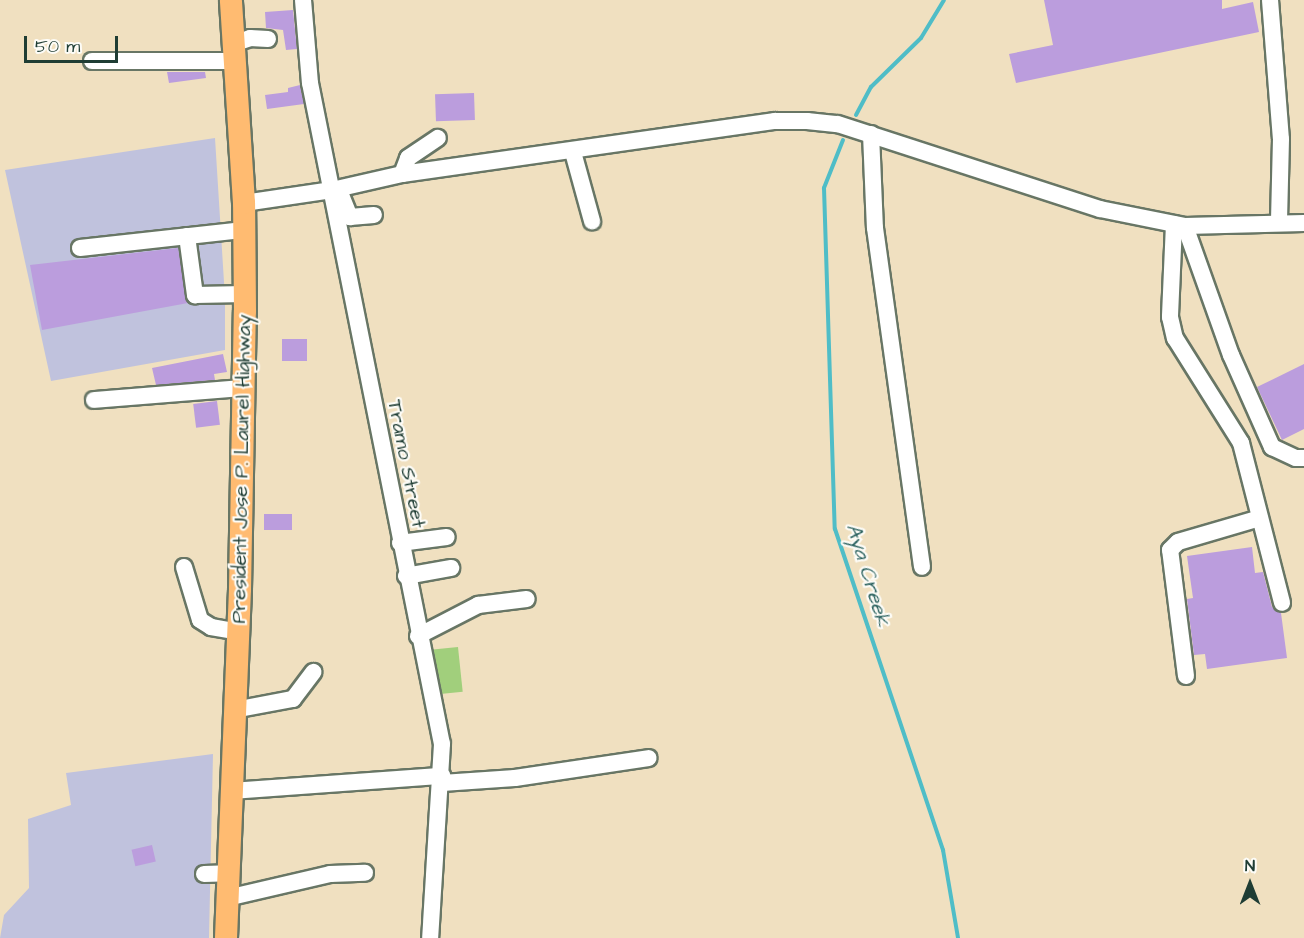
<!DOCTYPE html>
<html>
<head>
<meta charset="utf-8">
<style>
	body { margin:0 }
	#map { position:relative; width:1304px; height:938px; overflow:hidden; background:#f0e0c0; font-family:"Architects Daughter",sans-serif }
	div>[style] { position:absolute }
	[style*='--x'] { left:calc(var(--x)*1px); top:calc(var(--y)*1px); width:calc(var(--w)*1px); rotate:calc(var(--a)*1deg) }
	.industrial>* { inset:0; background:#c0c2dd }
	.green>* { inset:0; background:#a1cf7c; transform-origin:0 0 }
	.stream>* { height:4px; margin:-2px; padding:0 2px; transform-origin:2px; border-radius:2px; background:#4fbdc7 }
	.building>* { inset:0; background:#bb9ddd; transform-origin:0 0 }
	.roads { filter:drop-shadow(2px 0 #687665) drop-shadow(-2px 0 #687665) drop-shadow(0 2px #687665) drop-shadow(0 -2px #687665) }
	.minor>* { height:16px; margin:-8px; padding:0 8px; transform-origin:8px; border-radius:8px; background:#fff }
	.highway>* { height:22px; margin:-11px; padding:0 11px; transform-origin:11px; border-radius:11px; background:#ffbb71 }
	span { translate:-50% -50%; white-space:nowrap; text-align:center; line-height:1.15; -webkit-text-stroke:4.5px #fdfcf7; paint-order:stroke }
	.street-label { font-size:20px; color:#1f3d34 }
	.water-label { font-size:21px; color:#2d6360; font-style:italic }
	.north { position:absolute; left:1220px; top:854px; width:60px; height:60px; -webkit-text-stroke:4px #fdfcf7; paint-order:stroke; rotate:0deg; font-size:16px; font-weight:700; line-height:24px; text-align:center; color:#1f3d34 }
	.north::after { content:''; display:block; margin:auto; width:21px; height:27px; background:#1f3d34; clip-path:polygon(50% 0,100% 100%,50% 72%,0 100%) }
	.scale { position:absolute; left:24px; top:36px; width:94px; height:27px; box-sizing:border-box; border:3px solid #1f3d34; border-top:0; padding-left:8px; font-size:18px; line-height:21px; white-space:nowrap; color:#1f3d34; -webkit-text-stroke:4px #fdfcf7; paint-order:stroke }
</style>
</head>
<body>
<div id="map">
	<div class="industrial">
		<i style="clip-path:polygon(215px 138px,225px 298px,225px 350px,51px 381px,5px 170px)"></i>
		<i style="clip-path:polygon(213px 754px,209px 938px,0 938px,4px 915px,29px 888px,28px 819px,71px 805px,66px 773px)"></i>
	</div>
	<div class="green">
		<i style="left:458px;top:647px;width:45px;height:25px;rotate:84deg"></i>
	</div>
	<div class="stream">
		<i style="--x:856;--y:115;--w:32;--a:-62"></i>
		<i style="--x:871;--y:87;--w:70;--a:-44.4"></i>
		<i style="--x:921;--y:38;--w:44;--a:-58.8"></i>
		<i style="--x:843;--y:140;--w:52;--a:111.6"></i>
		<i style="--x:824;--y:188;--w:341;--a:88.2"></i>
		<i style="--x:835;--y:529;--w:339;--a:71.4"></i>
		<i style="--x:943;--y:850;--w:89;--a:80.3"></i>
	</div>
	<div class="building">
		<i style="clip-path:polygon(1044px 0,1222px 0,1222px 9px,1253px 2px,1259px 32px,1016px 83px,1009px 54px,1053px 45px)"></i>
		<i style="clip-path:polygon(293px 10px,297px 49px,286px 50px,283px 30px,266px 28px,265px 12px)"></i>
		<i style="clip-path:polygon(167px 72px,205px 72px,206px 78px,169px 83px)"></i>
		<i style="clip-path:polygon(300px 85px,304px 104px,267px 109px,265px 95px,288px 92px,288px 88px)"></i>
		<i style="left:474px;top:93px;width:27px;height:39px;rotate:88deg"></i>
		<i style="clip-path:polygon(178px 248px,188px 303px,42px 330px,30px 265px)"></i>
		<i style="left:282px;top:339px;width:25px;height:22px"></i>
		<i style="clip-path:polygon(223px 354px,227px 372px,214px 374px,215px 380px,156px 385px,152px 368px)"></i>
		<i style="clip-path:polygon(1304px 364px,1304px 429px,1282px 440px,1257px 387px)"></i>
		<i style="left:217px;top:401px;width:24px;height:24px;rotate:83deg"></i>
		<i style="left:292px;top:514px;width:16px;height:28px;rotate:90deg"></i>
		<i style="clip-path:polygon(1252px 547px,1255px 573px,1263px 572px,1272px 607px,1281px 613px,1287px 658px,1207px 669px,1205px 654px,1194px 655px,1187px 599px,1193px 598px,1187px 556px)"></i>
		<i style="left:152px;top:845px;width:17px;height:21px;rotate:77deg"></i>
	</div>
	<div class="roads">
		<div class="minor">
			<i style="--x:303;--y:0;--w:83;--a:85.2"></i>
			<i style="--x:310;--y:83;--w:674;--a:78.71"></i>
			<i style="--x:442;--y:744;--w:194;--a:93.5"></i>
			<i style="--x:1270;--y:0;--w:139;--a:85.5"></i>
			<i style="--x:1281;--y:139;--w:82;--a:91.4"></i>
			<i style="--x:233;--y:44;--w:18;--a:-19"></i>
			<i style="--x:250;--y:38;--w:18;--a:3"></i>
			<i style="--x:92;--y:61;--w:142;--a:0"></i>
			<i style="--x:871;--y:134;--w:94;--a:87.6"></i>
			<i style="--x:875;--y:228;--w:342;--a:82.1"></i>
			<i style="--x:573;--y:152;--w:72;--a:74.6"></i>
			<i style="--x:402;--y:174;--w:17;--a:-69"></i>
			<i style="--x:408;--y:158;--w:36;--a:-34"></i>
			<i style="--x:341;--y:195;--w:24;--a:68"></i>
			<i style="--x:350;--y:217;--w:24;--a:-5"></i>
			<i style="--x:244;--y:203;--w:89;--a:-8.4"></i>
			<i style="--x:332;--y:190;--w:72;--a:-12.9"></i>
			<i style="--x:402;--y:174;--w:377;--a:-8.1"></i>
			<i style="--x:775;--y:121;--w:32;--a:0"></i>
			<i style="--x:807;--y:121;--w:31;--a:6"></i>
			<i style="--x:838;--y:124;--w:275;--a:18"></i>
			<i style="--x:1100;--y:209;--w:87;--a:11.3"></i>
			<i style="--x:1185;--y:226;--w:119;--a:-1.4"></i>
			<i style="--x:1174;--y:224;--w:93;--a:92.5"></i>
			<i style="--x:1170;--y:317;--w:22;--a:77"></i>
			<i style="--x:1175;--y:338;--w:124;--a:57.8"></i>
			<i style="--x:1241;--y:443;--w:165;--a:75.6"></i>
			<i style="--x:1185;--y:226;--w:137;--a:70.4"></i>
			<i style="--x:1231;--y:355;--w:101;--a:66"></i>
			<i style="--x:1272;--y:447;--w:26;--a:25"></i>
			<i style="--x:1296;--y:458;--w:8;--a:0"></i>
			<i style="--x:187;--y:236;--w:60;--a:82.3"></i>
			<i style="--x:195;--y:295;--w:50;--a:-1.1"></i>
			<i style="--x:80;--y:248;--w:165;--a:-6.3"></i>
			<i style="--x:94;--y:400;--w:150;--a:-4.6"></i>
			<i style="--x:400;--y:543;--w:47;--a:-7.3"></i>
			<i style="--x:184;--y:567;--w:55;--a:73.2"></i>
			<i style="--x:200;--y:620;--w:13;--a:32"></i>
			<i style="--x:211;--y:627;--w:27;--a:10"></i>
			<i style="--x:406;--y:576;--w:46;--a:-10.1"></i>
			<i style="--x:418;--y:636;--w:68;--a:-27.3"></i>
			<i style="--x:478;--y:605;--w:49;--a:-7"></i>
			<i style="--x:1186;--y:676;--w:127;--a:-97.2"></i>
			<i style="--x:1170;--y:550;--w:11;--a:-45"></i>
			<i style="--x:1178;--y:542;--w:85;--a:-16.3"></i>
			<i style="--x:234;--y:710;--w:60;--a:-10.6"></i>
			<i style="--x:293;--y:699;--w:34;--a:-53"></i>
			<i style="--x:442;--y:783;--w:73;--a:-3.9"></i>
			<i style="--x:515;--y:778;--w:135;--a:-8.5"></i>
			<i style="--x:231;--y:791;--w:212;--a:-4.1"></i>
			<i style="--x:204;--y:874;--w:24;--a:-2"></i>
			<i style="--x:227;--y:898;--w:106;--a:-13.1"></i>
			<i style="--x:330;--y:874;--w:35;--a:-2"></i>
		</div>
		<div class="highway">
			<i style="--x:226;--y:938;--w:349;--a:-87.7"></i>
			<i style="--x:240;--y:589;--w:278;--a:-89"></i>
			<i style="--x:245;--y:311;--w:108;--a:-90.5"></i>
			<i style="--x:244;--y:203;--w:203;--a:-93.7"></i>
		</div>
	</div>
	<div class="street-label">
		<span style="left:406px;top:464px;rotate:79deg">Tramo Street</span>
		<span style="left:242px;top:469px;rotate:-89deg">President Jose P. Laurel Highway</span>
	</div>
	<div class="water-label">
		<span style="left:868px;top:575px;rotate:73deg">Aya Creek</span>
	</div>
	<div class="north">N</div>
	<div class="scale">50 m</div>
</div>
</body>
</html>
